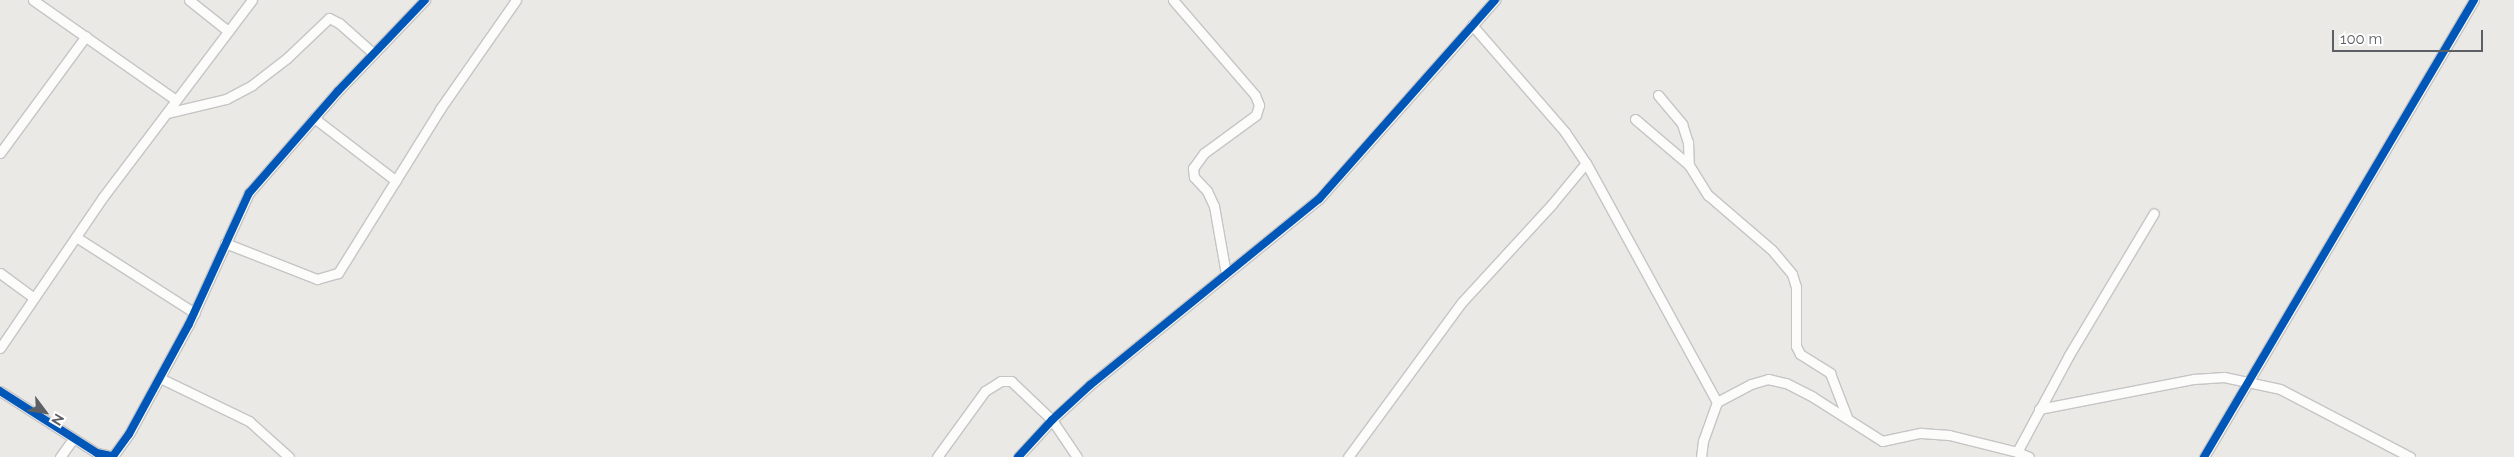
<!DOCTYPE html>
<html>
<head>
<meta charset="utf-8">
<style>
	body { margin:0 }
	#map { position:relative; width:2514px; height:457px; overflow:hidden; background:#ebe9e6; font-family:Raleway,sans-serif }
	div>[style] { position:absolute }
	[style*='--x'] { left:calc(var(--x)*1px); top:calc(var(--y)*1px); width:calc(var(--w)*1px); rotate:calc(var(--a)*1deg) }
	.roads { filter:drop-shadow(1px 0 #c5c5c5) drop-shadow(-1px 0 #c5c5c5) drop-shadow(0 1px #c5c5c5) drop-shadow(0 -1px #c5c5c5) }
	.street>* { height:9px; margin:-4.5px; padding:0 4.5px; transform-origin:4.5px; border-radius:4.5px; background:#fcfcfb }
	.cycleway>* { height:8px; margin:-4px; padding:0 4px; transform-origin:4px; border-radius:4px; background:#0057b8 }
	span { translate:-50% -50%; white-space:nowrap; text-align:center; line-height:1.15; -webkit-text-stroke:4px #fff; paint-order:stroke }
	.north { position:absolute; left:20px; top:387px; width:50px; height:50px; -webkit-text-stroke:4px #fff; paint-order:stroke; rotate:121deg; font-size:14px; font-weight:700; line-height:20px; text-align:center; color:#5c5f63 }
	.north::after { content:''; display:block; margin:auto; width:18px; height:22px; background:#5c5f63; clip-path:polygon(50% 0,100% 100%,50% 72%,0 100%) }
	.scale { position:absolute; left:2332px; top:30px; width:151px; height:22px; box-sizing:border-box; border:2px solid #5c5f63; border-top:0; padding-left:6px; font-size:15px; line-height:18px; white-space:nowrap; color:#5c5f63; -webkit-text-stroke:4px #fff; paint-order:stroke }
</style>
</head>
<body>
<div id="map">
	<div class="roads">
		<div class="street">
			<i style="--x:33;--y:0;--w:174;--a:35"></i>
			<i style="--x:189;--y:0;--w:50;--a:38.5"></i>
			<i style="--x:1173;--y:0;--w:125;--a:49.2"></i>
			<i style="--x:1255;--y:95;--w:11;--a:68"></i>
			<i style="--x:1259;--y:105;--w:10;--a:107"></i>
			<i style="--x:1256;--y:115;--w:64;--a:143.8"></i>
			<i style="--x:1204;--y:153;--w:19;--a:126"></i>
			<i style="--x:1193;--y:168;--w:9;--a:84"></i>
			<i style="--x:1194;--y:177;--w:19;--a:47"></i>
			<i style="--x:1207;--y:191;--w:17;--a:65"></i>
			<i style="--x:1214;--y:206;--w:69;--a:80"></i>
			<i style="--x:1472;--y:25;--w:142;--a:49"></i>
			<i style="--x:1565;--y:132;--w:37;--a:56"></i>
			<i style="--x:1586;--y:163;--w:273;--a:61.3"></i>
			<i style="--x:1658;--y:95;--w:38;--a:50"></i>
			<i style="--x:1682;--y:124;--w:19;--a:72"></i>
			<i style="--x:1688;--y:142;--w:23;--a:88"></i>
			<i style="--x:167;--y:113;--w:61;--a:-13.3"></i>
			<i style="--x:226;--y:99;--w:30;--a:-28"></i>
			<i style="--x:252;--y:85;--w:44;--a:-37.6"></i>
			<i style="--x:287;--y:58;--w:58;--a:-43.6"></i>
			<i style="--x:329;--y:18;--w:11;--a:27"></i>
			<i style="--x:339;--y:23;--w:45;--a:41.4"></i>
			<i style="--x:314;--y:118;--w:103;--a:37.5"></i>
			<i style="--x:1635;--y:119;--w:71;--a:40.4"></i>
			<i style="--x:1689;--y:165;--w:36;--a:58"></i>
			<i style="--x:1708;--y:195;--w:84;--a:40.7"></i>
			<i style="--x:1772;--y:250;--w:31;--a:50"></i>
			<i style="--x:1792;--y:274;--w:14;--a:73"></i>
			<i style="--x:1796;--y:287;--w:59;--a:90"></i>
			<i style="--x:1796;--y:346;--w:9;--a:63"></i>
			<i style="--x:1800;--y:354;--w:36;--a:32"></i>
			<i style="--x:1830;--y:373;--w:47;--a:68.9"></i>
			<i style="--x:0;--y:153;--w:145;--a:-53.7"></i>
			<i style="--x:76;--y:237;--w:141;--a:32.6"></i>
			<i style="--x:225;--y:243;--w:99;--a:21.4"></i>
			<i style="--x:317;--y:279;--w:22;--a:-16"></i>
			<i style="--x:338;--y:273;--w:193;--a:-58.1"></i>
			<i style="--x:440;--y:109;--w:133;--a:-55.1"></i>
			<i style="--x:0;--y:273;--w:42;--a:36.3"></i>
			<i style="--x:0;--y:348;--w:183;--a:-55.7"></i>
			<i style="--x:103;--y:197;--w:247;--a:-52.9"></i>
			<i style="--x:160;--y:378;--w:99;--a:25.8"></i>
			<i style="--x:249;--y:421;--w:54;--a:42"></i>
			<i style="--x:0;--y:391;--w:115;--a:32.6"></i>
			<i style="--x:97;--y:453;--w:16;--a:11"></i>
			<i style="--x:113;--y:456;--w:27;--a:-54"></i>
			<i style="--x:129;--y:434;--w:125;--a:-61.4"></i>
			<i style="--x:189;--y:324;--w:144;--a:-65.4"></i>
			<i style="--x:249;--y:193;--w:135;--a:-48.9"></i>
			<i style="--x:338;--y:91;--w:126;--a:-46.3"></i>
			<i style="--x:2039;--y:409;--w:158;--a:-11"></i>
			<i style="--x:2194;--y:379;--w:30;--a:-4"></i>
			<i style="--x:2224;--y:377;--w:57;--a:12.1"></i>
			<i style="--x:2280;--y:389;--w:147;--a:27.6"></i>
			<i style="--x:60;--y:457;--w:22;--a:-54"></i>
			<i style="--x:937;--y:457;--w:82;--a:-54"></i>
			<i style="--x:985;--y:391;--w:19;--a:-32"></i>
			<i style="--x:1001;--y:381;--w:10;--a:0"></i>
			<i style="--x:1011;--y:381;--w:57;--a:43.6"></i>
			<i style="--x:1052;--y:420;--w:45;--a:56"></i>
			<i style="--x:1018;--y:457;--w:50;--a:-47.4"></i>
			<i style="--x:1052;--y:420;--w:52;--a:-42.6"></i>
			<i style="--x:1090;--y:385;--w:295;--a:-39.1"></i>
			<i style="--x:1319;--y:199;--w:266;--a:-48.5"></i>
			<i style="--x:1348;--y:457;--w:192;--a:-53.7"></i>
			<i style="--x:1462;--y:302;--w:133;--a:-47.4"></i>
			<i style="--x:1552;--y:204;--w:53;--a:-50.3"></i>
			<i style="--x:1701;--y:457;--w:16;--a:-83"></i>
			<i style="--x:1703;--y:441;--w:41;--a:-70.3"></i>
			<i style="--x:1717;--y:402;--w:38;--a:-28"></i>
			<i style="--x:1751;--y:384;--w:18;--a:-16"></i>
			<i style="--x:1768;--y:379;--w:18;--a:13"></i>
			<i style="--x:1786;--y:383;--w:30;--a:27"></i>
			<i style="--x:1813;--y:397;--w:82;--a:32.5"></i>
			<i style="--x:1882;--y:441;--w:40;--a:-12"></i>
			<i style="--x:1921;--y:433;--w:28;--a:4"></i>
			<i style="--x:1949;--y:435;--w:70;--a:14"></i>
			<i style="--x:2029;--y:457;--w:13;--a:-157"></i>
			<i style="--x:2017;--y:452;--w:110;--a:-61.8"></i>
			<i style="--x:2069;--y:355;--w:165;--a:-59.1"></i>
			<i style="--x:2204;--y:457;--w:531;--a:-59.42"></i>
		</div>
	</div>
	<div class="cycleway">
		<i style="--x:0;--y:391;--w:115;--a:32.6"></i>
		<i style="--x:97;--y:453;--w:16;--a:11"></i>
		<i style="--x:113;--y:456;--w:27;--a:-54"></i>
		<i style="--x:129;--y:434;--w:125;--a:-61.4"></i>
		<i style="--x:189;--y:324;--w:144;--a:-65.4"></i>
		<i style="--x:249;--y:193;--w:135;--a:-48.9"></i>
		<i style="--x:338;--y:91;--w:126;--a:-46.3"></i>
		<i style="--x:1018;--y:457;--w:50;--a:-47.4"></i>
		<i style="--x:1052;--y:420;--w:52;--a:-42.6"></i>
		<i style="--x:1090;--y:385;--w:295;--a:-39.1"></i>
		<i style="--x:1319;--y:199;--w:266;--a:-48.5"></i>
		<i style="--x:2204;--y:457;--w:531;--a:-59.42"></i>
	</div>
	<div class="north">N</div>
	<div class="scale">100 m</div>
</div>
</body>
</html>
